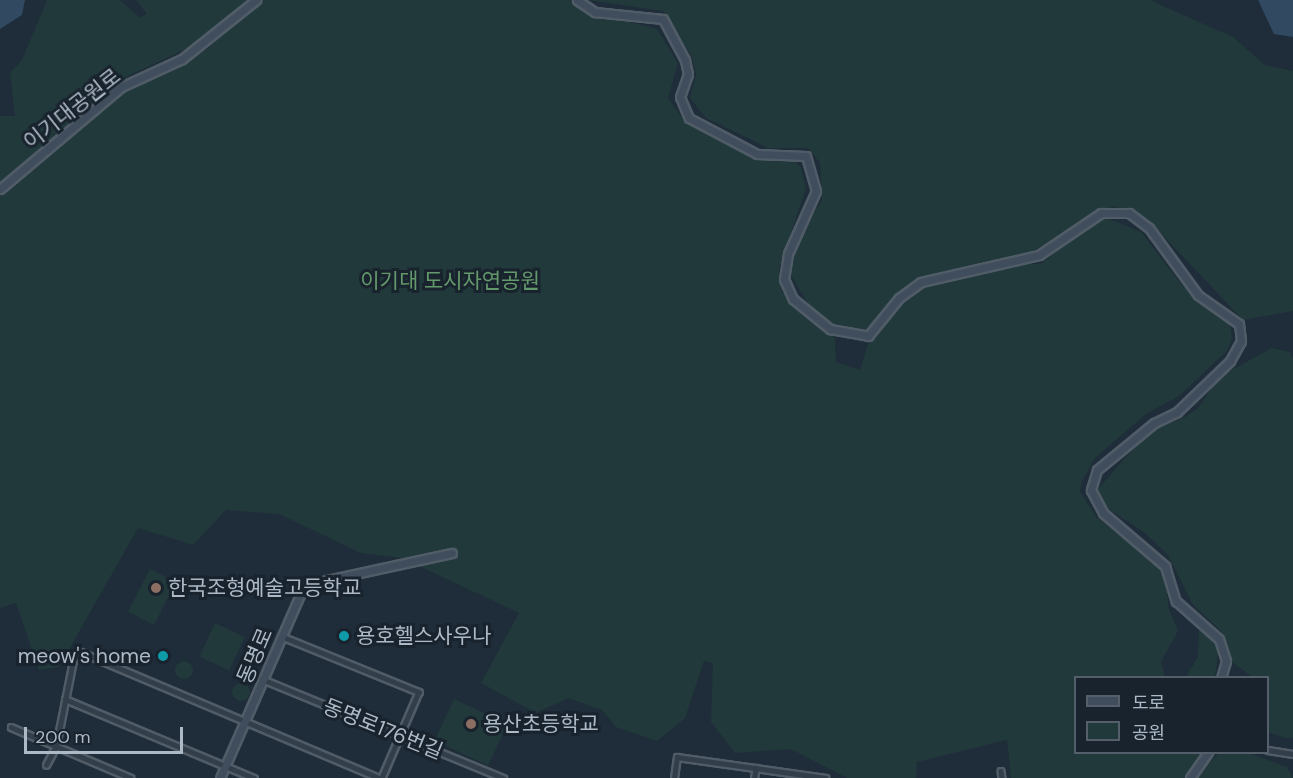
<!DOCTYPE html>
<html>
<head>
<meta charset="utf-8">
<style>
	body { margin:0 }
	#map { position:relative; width:1293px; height:778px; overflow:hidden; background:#1f2c39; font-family:"DM Sans","Noto Sans KR",sans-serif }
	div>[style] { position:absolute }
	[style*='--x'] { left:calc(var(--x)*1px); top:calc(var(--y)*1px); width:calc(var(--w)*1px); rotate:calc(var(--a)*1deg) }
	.green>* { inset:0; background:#21393a; transform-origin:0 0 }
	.round { border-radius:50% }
	.water>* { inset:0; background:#314a61 }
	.roads { filter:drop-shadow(2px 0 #505c67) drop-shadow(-2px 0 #505c67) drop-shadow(0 2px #505c67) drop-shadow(0 -2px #505c67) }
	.street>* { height:4.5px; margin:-2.25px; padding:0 2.25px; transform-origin:2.25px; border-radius:2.25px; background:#323e49 }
	.secondary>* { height:7px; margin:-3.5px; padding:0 3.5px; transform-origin:3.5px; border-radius:3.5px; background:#404d5c }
	.dots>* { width:16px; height:16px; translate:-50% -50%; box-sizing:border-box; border:3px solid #18232e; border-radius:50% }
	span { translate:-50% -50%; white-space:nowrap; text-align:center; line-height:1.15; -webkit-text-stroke:6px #18232e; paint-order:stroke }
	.street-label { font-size:21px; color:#adb9c6 }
	.park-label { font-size:21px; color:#63986a }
	.poi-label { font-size:21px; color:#adb9c6 }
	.left { translate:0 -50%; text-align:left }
	.right { translate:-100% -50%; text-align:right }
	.legend { position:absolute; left:1074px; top:676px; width:195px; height:78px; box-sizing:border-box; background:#18232e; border:2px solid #545f6b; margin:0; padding:8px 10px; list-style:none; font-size:18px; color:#adb9c6 }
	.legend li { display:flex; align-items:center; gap:12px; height:30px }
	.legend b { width:30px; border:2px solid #545f6b }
	.scale { position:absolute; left:24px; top:727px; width:159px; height:27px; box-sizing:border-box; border:3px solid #adb9c6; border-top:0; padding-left:8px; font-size:18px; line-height:21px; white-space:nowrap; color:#adb9c6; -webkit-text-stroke:4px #18232e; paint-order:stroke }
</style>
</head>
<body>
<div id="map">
	<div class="green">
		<i style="clip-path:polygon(47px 0,120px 0,140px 18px,147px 14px,136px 0,248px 0,190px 47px,126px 77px,0 182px,0 116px,15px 116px,10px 73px,22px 60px)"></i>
		<i style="clip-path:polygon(261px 0,575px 0,586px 11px,657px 29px,678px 63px,668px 98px,683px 119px,756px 157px,795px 161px,801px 168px,806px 188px,779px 269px,782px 292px,835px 338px,836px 362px,860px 370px,871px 335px,921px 287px,1016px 264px,1041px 264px,1102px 216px,1141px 232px,1182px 285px,1230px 325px,1232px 338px,1227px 351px,1179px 396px,1146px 414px,1095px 458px,1082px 481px,1080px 491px,1096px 517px,1164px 570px,1169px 609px,1178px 631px,1161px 662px,1165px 677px,1076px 678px,1076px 752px,1201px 753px,1186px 778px,1011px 778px,1007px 740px,917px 762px,916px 778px,847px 778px,791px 749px,735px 753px,711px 722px,713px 663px,704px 661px,685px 718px,657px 741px,616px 727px,602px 710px,568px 698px,536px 713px,481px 683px,519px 613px,402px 558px,361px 553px,279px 514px,226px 510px,193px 545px,138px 528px,59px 667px,39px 670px,16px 603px,0 608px,0 194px,125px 87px,207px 49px)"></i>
		<i style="clip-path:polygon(587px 0,1150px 0,1170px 9px,1233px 37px,1265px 65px,1293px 71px,1293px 311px,1243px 320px,1151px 223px,1113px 206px,1031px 252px,934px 275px,908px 287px,864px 331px,835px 328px,810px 307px,789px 272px,806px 224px,822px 200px,820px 163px,808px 148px,768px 148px,706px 118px,690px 98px,696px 75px,692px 57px,663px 11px)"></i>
		<i style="clip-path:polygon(1272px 348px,1290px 352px,1293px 359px,1293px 738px,1285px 738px,1268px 732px,1268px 678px,1252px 677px,1231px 661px,1221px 631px,1193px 605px,1168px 555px,1145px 533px,1098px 502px,1097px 490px,1147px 433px,1185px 417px,1198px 408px,1219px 377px)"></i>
		<i style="left:150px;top:569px;width:29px;height:48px;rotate:27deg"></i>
		<i style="left:215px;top:623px;width:33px;height:37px;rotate:25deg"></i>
		<i style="clip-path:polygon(1199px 628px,1219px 649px,1215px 677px,1185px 678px,1198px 657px)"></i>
		<i class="round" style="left:175px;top:661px;width:18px;height:18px"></i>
		<i class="round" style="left:232px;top:683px;width:18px;height:18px"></i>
		<i style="left:454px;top:699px;width:59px;height:46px;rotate:25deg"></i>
		<i style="clip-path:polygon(1219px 753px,1249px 753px,1287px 767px,1293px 778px,1194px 778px)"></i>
	</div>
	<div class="water">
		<i style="clip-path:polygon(0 0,25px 0,22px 15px,0 29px)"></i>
		<i style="clip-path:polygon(1258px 0,1293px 0,1293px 37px,1274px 34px)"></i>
	</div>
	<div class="roads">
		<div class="street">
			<i style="--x:281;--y:636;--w:149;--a:22.1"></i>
			<i style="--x:419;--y:692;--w:94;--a:113.3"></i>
			<i style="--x:262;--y:679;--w:261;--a:22.3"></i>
			<i style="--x:65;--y:699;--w:205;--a:22.7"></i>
			<i style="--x:11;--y:727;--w:130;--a:23"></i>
			<i style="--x:1268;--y:750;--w:25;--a:9"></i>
			<i style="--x:46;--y:765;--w:21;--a:-62"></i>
			<i style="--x:56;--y:746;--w:92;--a:-78.7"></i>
			<i style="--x:74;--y:656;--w:8;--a:-30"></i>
			<i style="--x:81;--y:652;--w:324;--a:22.9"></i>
			<i style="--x:1001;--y:771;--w:7;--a:82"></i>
			<i style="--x:674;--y:778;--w:21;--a:-82"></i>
			<i style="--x:677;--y:757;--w:150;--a:8"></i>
			<i style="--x:754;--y:778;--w:10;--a:-79"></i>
		</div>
		<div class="secondary">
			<i style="--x:577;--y:0;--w:22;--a:34"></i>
			<i style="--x:595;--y:12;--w:68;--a:5.9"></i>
			<i style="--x:663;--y:19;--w:47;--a:61.8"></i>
			<i style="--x:685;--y:60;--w:14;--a:78"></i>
			<i style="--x:688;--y:74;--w:24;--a:109"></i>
			<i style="--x:680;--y:97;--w:23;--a:67"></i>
			<i style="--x:689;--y:118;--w:77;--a:27.9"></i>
			<i style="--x:757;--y:154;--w:49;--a:2.3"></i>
			<i style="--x:806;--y:156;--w:36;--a:74"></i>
			<i style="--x:816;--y:191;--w:69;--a:114"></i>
			<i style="--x:788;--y:254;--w:25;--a:99"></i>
			<i style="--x:784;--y:279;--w:22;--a:66"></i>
			<i style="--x:793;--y:299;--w:48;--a:39"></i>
			<i style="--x:830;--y:329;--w:39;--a:10"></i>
			<i style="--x:868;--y:336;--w:49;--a:-50.8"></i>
			<i style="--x:899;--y:298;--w:27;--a:-36"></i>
			<i style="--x:921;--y:282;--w:121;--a:-12.9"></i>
			<i style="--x:1039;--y:255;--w:75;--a:-34.1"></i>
			<i style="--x:1101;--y:213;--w:28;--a:0"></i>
			<i style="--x:1129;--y:213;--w:25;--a:37"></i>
			<i style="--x:1149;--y:228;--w:83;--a:53.8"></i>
			<i style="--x:1198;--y:295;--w:50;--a:35.3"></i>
			<i style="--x:1239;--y:324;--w:17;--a:83"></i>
			<i style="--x:1241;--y:341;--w:23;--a:119"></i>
			<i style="--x:1230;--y:361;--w:74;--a:136.1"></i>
			<i style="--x:1177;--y:412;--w:25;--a:154"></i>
			<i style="--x:1154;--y:423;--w:74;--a:140.5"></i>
			<i style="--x:1097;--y:470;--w:21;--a:107"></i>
			<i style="--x:1091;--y:490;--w:26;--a:62"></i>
			<i style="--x:1103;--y:513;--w:82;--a:40.5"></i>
			<i style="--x:1165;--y:566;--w:37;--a:73"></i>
			<i style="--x:1176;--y:601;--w:57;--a:41.5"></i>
			<i style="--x:1219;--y:639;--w:23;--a:72"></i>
			<i style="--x:1226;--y:661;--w:18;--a:106"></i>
			<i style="--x:0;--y:189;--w:158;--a:-40.1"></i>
			<i style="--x:121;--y:87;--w:67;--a:-24.7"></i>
			<i style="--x:182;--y:59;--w:95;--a:-38.6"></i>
			<i style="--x:220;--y:778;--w:202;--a:-66.4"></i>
			<i style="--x:301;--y:593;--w:16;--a:-40"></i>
			<i style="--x:313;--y:583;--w:142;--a:-12.2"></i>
			<i style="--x:1190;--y:778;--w:32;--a:-55"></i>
		</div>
	</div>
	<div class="dots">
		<i style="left:156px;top:588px;background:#8d6e63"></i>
		<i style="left:344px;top:636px;background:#0f9aa8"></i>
		<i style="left:163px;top:656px;background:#0f9aa8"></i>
		<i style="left:471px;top:724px;background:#8d6e63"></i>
	</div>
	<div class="street-label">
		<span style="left:72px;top:109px;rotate:-38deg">이기대공원로</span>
		<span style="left:255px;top:656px;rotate:-67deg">동명로</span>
		<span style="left:383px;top:729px;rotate:22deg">동명로176번길</span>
	</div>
	<div class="park-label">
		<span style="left:450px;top:281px">이기대 도시자연공원</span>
	</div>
	<div class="poi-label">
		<span class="left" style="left:168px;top:588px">한국조형예술고등학교</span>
		<span class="left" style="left:356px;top:636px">용호헬스사우나</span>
		<span class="right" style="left:151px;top:656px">meow's home</span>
		<span class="left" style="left:483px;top:724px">용산초등학교</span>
	</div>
	<ul class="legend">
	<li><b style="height:8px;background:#404d5c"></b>도로</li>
	<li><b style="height:16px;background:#21393a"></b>공원</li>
	</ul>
	<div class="scale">200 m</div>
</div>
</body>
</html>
